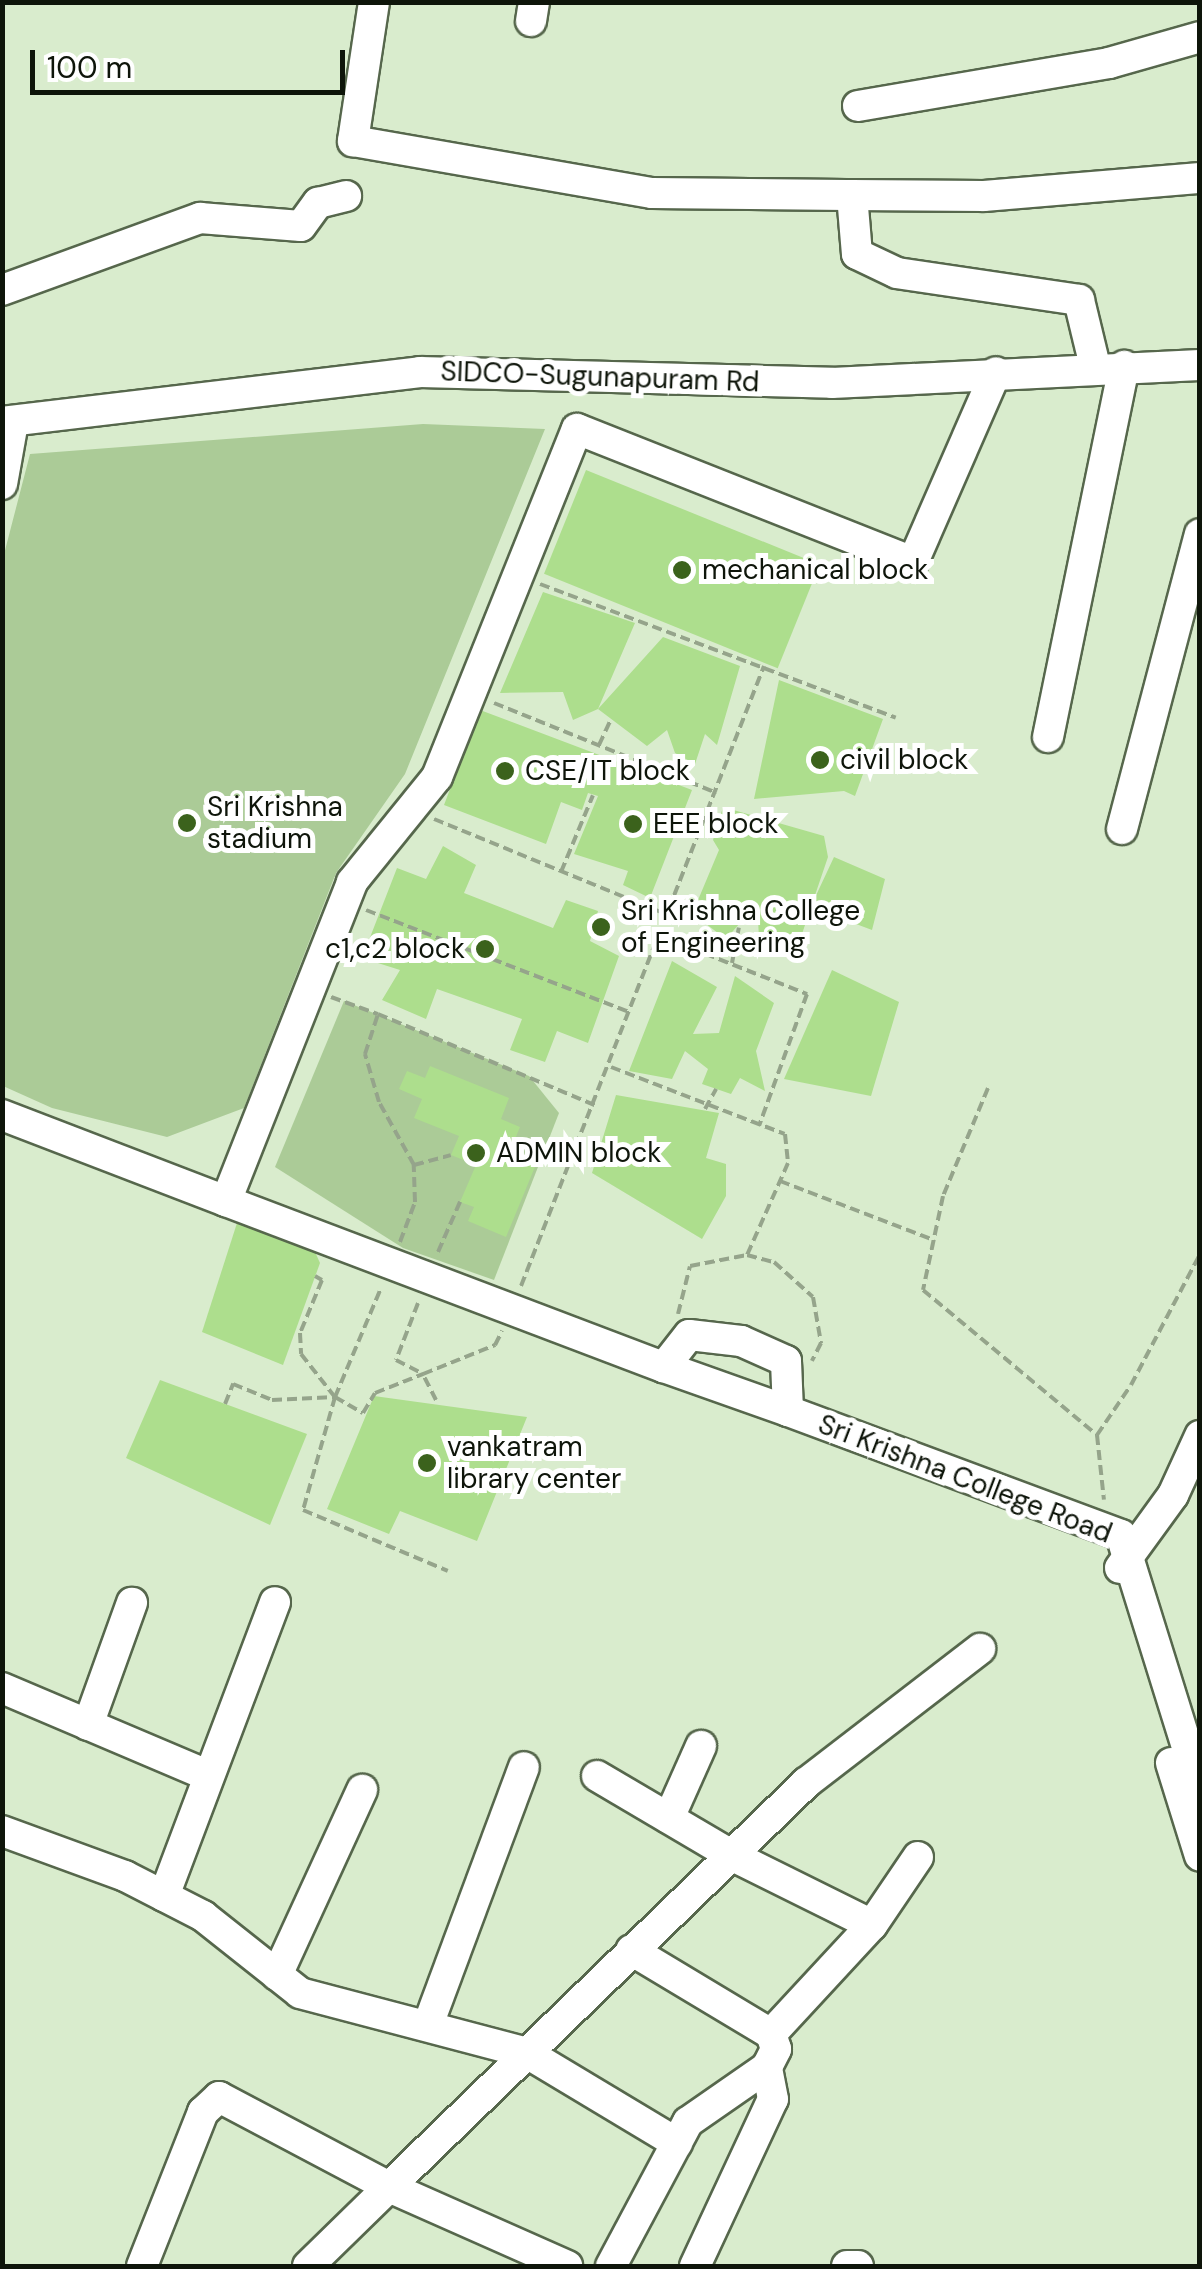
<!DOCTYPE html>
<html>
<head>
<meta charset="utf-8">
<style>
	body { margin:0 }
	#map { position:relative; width:1202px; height:2269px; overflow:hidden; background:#d9eccd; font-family:"DM Sans",sans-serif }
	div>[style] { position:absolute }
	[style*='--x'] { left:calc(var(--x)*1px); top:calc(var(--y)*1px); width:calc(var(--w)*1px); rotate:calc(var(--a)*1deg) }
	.green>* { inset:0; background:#abcb97 }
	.building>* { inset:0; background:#adde8d; transform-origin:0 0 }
	.path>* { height:4px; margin-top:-2px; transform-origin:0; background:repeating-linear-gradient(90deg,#95a48b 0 10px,transparent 0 15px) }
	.roads { filter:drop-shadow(2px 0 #56674c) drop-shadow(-2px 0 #56674c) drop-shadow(0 2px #56674c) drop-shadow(0 -2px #56674c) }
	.minor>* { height:30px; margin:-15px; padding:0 15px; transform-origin:15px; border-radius:15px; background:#fff }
	.dots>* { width:28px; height:28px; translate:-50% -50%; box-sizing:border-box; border:5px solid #fff; border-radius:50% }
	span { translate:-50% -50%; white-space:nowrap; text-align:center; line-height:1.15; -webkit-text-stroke:10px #fff; paint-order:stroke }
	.street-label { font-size:28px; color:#0e150a }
	.poi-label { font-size:28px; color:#0e150a }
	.left { translate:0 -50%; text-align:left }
	.right { translate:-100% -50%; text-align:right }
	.frame { position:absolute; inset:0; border:5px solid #0e150a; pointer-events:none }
	.scale { position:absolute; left:30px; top:50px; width:315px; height:45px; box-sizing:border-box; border:5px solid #0e150a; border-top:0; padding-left:12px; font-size:30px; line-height:35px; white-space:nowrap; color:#0e150a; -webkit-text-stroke:8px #fff; paint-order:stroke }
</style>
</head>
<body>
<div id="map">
	<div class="green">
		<i style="clip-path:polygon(423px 424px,545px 429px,405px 774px,336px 873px,244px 1108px,167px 1137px,52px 1108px,3px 1086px,2px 562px,30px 454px)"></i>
		<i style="clip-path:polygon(344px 1001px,529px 1076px,559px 1113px,494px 1280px,403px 1248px,275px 1167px)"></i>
	</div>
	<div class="building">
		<i style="left:586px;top:470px;width:252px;height:112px;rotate:22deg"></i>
		<i style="clip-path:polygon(543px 592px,635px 623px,598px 709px,573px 720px,563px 692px,500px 693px)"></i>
		<i style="clip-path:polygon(663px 637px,740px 666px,717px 745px,705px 734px,695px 764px,675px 753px,667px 730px,647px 746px,598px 709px)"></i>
		<i style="clip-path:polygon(779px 680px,883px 719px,855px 796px,844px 791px,754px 799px)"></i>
		<i style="clip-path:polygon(480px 710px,692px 790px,650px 898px,623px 885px,628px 871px,574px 854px,598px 796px,588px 793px,582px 810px,561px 802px,546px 844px,444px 805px)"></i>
		<i style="clip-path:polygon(723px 807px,824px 836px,828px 857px,812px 904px,834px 857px,885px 879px,872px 930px,811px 907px,794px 958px,759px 940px,758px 918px,747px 915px,726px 939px,698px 918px,693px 912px,719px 850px,713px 840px)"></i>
		<i style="clip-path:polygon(443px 846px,476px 865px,464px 893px,553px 928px,566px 900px,598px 911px,590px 941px,619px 956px,588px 1043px,557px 1031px,545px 1062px,510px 1050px,522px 1019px,437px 989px,426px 1019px,382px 1000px,400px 970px,362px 958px,397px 868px,426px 879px)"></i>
		<i style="clip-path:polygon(672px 961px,717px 987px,693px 1034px,719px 1033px,735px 976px,774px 1003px,756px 1051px,765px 1091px,740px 1078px,731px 1094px,702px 1084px,708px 1069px,685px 1051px,672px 1079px,629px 1071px)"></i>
		<i style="clip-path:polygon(832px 970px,899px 1002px,871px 1096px,784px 1079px)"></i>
		<i style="clip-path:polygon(430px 1066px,509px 1098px,501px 1119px,520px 1127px,510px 1151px,537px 1162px,506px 1237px,468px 1221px,474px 1207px,460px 1202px,476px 1165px,451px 1155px,459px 1136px,414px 1118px,422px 1099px,399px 1089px,407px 1071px,425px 1078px)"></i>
		<i style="clip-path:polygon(616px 1095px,719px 1113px,706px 1158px,726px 1164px,726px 1196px,702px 1239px,592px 1173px)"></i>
		<i style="clip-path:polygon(237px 1223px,311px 1243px,320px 1263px,283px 1365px,202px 1332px)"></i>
		<i style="clip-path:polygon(160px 1380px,307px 1434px,270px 1525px,126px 1458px)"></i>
		<i style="clip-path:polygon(374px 1396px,527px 1417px,477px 1541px,400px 1511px,389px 1534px,327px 1509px)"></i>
	</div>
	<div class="path">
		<i style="--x:540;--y:584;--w:380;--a:20.6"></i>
		<i style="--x:494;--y:703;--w:240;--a:22"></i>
		<i style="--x:599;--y:745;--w:29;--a:-65"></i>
		<i style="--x:434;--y:819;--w:255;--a:22.3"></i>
		<i style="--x:561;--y:872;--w:83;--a:-67.4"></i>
		<i style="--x:366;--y:910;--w:284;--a:21.2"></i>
		<i style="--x:663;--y:937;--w:155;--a:21.6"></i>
		<i style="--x:807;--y:994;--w:140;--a:110"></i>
		<i style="--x:732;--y:963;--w:36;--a:-79"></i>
		<i style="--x:331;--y:997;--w:50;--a:19.9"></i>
		<i style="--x:611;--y:1067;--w:186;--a:21.1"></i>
		<i style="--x:785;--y:1134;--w:29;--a:84"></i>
		<i style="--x:788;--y:1163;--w:101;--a:114"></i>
		<i style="--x:988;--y:1088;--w:117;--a:112.6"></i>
		<i style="--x:943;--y:1196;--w:96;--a:102"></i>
		<i style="--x:923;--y:1290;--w:226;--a:39.8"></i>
		<i style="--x:1097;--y:1435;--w:65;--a:83.9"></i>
		<i style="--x:705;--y:1109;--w:23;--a:-61"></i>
		<i style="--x:414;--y:1165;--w:38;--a:-15"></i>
		<i style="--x:780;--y:1181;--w:165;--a:21"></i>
		<i style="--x:400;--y:1242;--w:43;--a:-69.4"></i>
		<i style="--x:415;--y:1202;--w:37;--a:-92"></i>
		<i style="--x:414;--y:1165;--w:72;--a:-119.1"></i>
		<i style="--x:379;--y:1102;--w:50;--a:-106.3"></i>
		<i style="--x:365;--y:1054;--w:42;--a:-72"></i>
		<i style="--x:378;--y:1014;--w:235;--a:22.8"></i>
		<i style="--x:438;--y:1252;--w:55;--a:-66.3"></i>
		<i style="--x:315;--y:1276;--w:8;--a:30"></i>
		<i style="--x:322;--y:1280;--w:57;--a:112.5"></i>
		<i style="--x:300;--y:1333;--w:21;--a:87"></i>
		<i style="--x:301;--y:1354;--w:55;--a:51.7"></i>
		<i style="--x:335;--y:1397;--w:32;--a:30"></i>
		<i style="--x:363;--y:1413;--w:23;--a:-59"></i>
		<i style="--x:375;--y:1393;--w:52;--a:-21.6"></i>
		<i style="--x:521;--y:1286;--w:666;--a:-68.6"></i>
		<i style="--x:418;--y:1303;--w:61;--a:111.1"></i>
		<i style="--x:396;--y:1360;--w:29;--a:27"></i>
		<i style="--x:678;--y:1314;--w:49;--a:-76"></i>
		<i style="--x:690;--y:1266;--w:58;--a:-10.9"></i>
		<i style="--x:747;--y:1255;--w:28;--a:15"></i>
		<i style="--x:774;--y:1262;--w:52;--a:41.9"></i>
		<i style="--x:813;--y:1297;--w:47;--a:80.1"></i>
		<i style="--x:821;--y:1343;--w:20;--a:117"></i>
		<i style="--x:335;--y:1397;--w:117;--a:105.8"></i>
		<i style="--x:303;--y:1510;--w:157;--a:22.8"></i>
		<i style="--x:436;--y:1400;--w:29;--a:-117"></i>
		<i style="--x:423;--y:1374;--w:78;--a:-21.9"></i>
		<i style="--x:495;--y:1345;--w:16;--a:-63"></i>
		<i style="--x:225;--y:1404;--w:22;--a:-68"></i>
		<i style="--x:233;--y:1384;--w:42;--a:22.3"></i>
		<i style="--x:272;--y:1400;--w:63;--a:-2.7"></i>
		<i style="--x:335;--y:1397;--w:118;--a:-67.1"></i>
		<i style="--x:1097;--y:1435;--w:60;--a:-55.8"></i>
		<i style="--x:1131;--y:1385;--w:148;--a:-62.2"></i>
	</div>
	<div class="roads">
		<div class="minor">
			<i style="--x:374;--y:2;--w:141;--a:98.6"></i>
			<i style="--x:353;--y:141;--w:303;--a:9.9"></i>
			<i style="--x:652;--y:193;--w:200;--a:0.6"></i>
			<i style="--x:852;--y:195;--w:59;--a:85.2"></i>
			<i style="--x:857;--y:254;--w:44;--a:25.4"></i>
			<i style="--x:897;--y:273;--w:184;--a:8.4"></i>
			<i style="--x:1079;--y:300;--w:68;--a:76.4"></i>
			<i style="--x:531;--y:21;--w:19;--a:-81"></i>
			<i style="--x:858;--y:106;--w:255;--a:-9.7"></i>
			<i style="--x:1109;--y:63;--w:95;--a:-15.9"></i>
			<i style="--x:852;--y:195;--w:132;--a:0.4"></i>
			<i style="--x:984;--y:196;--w:217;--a:-4.8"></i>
			<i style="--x:2;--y:290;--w:211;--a:-20"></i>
			<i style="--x:200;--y:218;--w:101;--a:4.5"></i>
			<i style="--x:301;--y:226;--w:29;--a:-54"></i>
			<i style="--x:318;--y:203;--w:29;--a:-14"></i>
			<i style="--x:2;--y:422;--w:421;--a:-6.8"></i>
			<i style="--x:420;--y:372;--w:412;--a:1.5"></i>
			<i style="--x:832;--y:383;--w:368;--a:-2.8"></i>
			<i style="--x:2;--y:484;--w:63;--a:-79.9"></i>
			<i style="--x:1048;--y:737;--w:379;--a:-78.4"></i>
			<i style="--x:1122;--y:829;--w:305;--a:-75.2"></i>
			<i style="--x:2;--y:1115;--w:240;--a:21"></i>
			<i style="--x:226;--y:1201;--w:343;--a:-68.4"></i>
			<i style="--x:352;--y:882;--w:135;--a:-51"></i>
			<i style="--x:437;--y:777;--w:375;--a:-68.1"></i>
			<i style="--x:577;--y:429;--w:361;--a:21.6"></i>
			<i style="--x:913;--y:562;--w:207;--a:-66.4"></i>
			<i style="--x:226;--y:1201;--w:468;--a:20.8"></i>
			<i style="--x:664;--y:1367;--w:132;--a:19.5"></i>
			<i style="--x:788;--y:1411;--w:50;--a:-92.3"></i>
			<i style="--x:786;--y:1361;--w:49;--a:-156"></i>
			<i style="--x:741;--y:1341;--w:52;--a:-173.4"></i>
			<i style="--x:689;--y:1335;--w:41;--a:128"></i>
			<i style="--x:788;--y:1411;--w:355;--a:20.4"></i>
			<i style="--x:1121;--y:1535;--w:265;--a:72.7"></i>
			<i style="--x:1120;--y:1568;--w:90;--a:-54"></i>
			<i style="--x:1173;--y:1495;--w:65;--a:-65.4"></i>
			<i style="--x:2;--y:1688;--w:223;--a:23"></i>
			<i style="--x:88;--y:1725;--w:130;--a:-70.2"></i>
			<i style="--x:1171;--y:1763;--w:97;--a:72.7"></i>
			<i style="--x:597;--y:1776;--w:156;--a:30.5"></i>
			<i style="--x:731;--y:1855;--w:157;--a:26.4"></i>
			<i style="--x:669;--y:1818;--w:79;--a:-66"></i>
			<i style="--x:2;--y:1831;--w:131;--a:20.1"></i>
			<i style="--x:125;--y:1876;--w:88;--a:27.1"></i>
			<i style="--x:203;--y:1916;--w:124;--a:38.4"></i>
			<i style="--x:300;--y:1993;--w:235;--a:14.8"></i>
			<i style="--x:527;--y:2053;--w:175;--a:31"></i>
			<i style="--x:164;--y:1896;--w:314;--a:-69.3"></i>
			<i style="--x:277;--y:1975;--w:204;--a:-65.3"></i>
			<i style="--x:428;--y:2025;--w:275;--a:-69.6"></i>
			<i style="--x:771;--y:2034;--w:149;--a:-47.2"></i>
			<i style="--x:872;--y:1925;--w:82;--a:-55.9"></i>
			<i style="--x:142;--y:2266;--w:166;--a:-68.4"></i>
			<i style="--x:203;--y:2112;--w:22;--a:-43"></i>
			<i style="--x:219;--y:2097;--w:192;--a:27.9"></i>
			<i style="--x:389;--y:2187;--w:581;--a:-44.09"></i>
			<i style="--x:806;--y:1783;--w:220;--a:-37.6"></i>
			<i style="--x:308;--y:2266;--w:113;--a:-44.3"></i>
			<i style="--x:389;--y:2187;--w:195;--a:23.9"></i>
			<i style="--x:611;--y:2266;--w:163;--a:-61.9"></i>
			<i style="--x:688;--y:2122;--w:96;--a:-34.8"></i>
			<i style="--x:767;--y:2067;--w:20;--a:-63"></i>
			<i style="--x:776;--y:2049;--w:16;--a:-108"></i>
			<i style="--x:771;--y:2034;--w:163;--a:-149"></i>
			<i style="--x:695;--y:2266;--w:184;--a:-65"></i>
			<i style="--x:773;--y:2099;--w:33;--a:-101"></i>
			<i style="--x:847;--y:2266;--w:11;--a:0"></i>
		</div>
	</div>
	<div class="dots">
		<i style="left:682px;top:570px;background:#3b621c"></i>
		<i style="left:820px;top:760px;background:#3b621c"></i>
		<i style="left:505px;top:771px;background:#3b621c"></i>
		<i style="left:187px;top:823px;background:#3b621c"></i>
		<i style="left:633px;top:824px;background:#3b621c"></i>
		<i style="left:601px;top:927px;background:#3b621c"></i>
		<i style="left:485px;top:949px;background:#3b621c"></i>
		<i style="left:476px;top:1153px;background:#3b621c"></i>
		<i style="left:427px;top:1463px;background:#3b621c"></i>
	</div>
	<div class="street-label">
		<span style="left:600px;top:377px;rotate:2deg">SIDCO-Sugunapuram Rd</span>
		<span style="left:965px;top:1479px;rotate:21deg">Sri Krishna College Road</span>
	</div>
	<div class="poi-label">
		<span class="left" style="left:702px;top:570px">mechanical block</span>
		<span class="left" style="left:840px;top:760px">civil block</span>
		<span class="left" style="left:525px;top:771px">CSE/IT block</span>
		<span class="left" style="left:207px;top:823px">Sri Krishna<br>stadium</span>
		<span class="left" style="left:653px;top:824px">EEE block</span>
		<span class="left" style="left:621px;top:927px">Sri Krishna College<br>of Engineering</span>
		<span class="right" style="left:465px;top:949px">c1,c2 block</span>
		<span class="left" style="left:496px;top:1153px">ADMIN block</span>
		<span class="left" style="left:447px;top:1463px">vankatram<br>library center</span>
	</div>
	<div class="frame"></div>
	<div class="scale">100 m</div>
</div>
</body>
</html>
